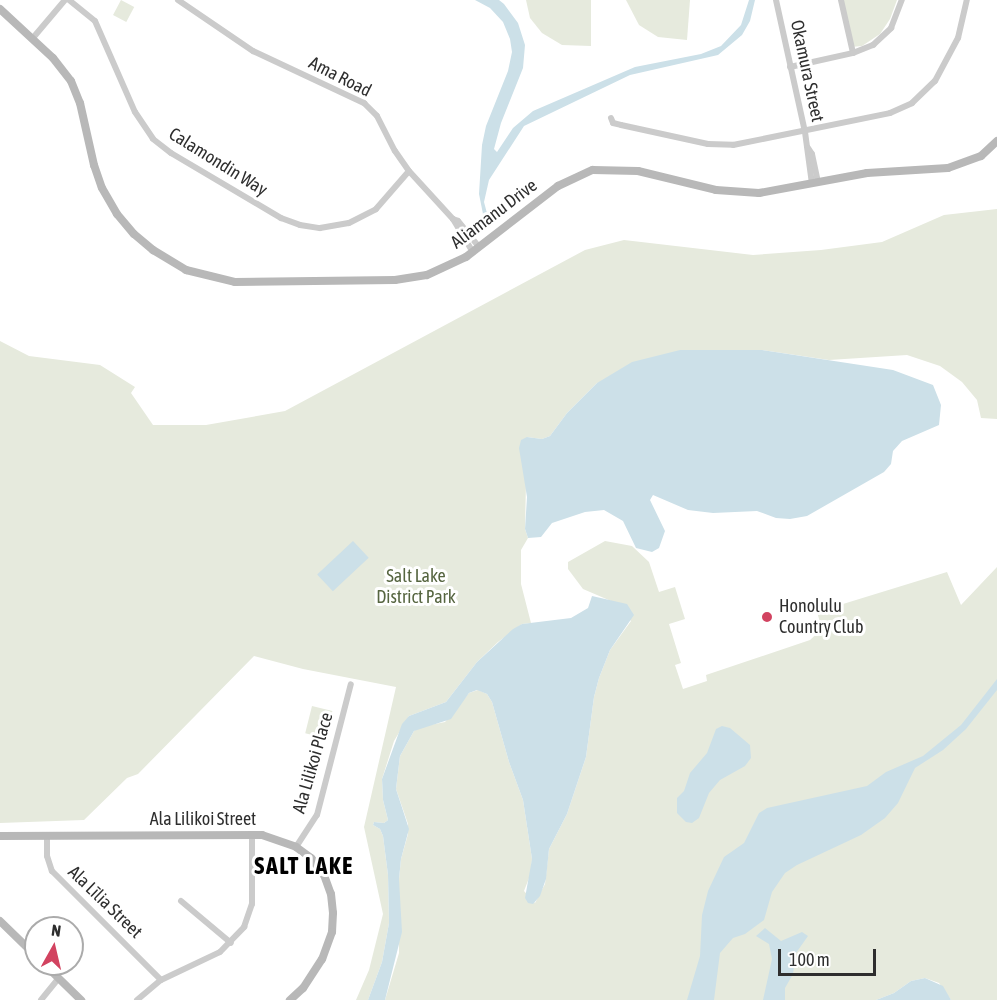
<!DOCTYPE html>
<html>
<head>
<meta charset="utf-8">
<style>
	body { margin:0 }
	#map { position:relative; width:997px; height:1000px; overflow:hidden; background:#fff; font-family:"Asap Condensed",sans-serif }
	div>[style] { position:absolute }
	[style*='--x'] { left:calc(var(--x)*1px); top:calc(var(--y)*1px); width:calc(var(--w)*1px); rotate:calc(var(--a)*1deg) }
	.green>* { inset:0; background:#e6eadd; transform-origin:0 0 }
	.water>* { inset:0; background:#cce0e8; transform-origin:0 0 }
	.street>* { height:6px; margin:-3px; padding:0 3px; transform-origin:3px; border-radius:3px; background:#cbcbcb }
	.secondary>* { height:8px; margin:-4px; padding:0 4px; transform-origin:4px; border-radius:4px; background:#b8b8b8 }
	.dots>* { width:16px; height:16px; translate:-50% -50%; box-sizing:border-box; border:3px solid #fff; border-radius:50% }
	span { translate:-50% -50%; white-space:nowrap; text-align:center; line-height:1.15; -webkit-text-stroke:6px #fff; paint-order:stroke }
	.street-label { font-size:18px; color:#2e2e2e }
	.park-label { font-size:18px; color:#566540 }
	.poi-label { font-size:18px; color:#2e2e2e }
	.left { translate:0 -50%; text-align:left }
	.district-label { font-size:24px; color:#000; font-weight:700; letter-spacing:1.5px }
	.north { position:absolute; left:24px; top:916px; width:60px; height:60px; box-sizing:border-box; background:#fff; border:2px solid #ababab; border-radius:50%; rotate:8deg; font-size:16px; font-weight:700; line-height:24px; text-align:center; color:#2e2e2e }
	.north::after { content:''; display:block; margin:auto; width:21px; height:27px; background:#d24360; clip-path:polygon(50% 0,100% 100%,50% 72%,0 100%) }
	.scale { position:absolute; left:778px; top:949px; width:98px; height:27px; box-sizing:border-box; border:3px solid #2e2e2e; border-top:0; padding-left:8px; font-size:18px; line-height:21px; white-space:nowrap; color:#2e2e2e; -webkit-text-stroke:4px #fff; paint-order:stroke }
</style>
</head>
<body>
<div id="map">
	<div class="green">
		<i style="left:121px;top:0;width:15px;height:17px;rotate:28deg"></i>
		<i style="clip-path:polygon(526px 0,591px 0,591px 46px,562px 45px,542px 33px,530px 18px)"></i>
		<i style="clip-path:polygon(626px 0,690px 0,687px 40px,658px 37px,639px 25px)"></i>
		<i style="clip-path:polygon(841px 0,897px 0,890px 19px,880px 34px,862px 46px,851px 47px)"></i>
		<i style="clip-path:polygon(997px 209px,997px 419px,981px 418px,977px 400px,962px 382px,940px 366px,907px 355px,829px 360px,762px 350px,597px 383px,567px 413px,550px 436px,542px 439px,527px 437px,525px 529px,528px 538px,521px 550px,521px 584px,531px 623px,522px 624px,498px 642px,477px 662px,446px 702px,409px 716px,394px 741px,382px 779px,383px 800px,388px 820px,384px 823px,374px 822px,373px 825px,380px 829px,383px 836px,388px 875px,389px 923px,382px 962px,368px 1000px,356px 1000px,369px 970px,383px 914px,364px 827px,396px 687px,303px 669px,254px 656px,138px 774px,127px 778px,84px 820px,0 823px,0 341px,29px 356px,100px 365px,135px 387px,131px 393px,153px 425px,206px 425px,285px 411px,585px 250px,624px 240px,753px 255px,821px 250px,882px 242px,944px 215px)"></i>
		<i style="clip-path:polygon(605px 541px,632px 546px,649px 562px,659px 592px,675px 587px,685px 619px,669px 624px,681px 663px,675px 665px,683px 689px,707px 681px,706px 675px,810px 640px,822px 629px,817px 612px,947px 572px,961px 605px,997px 567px,997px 1000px,951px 1000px,939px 983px,925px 978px,911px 981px,894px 993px,876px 1000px,385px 1000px,399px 953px,399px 879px,401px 859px,408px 834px,408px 824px,396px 789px,400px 756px,414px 731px,420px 727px,445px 722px,469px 693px,478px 690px,487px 694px,492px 702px,509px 762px,523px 800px,532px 859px,531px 873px,524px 891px,535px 903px,545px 884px,549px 849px,567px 814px,586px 757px,594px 697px,599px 678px,610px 650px,631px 621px,611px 601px,583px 589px,568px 569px,568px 562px)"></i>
		<i style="left:312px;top:706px;width:21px;height:28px;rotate:14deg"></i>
	</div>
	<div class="water">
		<i style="clip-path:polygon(475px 0,499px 0,504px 4px,518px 23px,525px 45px,523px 68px,501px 123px,494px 149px,497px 152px,513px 128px,533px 111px,635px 67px,701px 54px,721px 46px,741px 25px,749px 0,755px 0,750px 21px,742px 35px,718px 55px,630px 75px,524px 126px,489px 180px,484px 202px,488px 217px,484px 219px,479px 194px,482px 145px,486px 126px,508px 71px,512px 52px,510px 39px,503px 22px,490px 8px)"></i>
		<i style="clip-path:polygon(680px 350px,762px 350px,893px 370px,933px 385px,941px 405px,939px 425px,902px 441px,893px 451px,891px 464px,884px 472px,807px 516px,790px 519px,776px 518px,757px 511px,713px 513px,688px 510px,653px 495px,650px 500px,665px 531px,659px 548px,652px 552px,636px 548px,623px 521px,604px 510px,585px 512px,552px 523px,541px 537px,528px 538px,525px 529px,527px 497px,519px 448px,521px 440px,527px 437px,542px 439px,550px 436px,567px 413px,597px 383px,632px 362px)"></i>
		<i style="left:353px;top:541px;width:23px;height:49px;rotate:47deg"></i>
		<i style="clip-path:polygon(592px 596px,627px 604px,634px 615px,610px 650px,599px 678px,594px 697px,586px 757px,567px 814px,549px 849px,546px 879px,540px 896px,533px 904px,528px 903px,525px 898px,532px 859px,523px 800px,509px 762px,492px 702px,487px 694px,477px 690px,469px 693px,451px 719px,414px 731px,400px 756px,396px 789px,409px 829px,401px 859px,399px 879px,402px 932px,385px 1000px,368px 1000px,382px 962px,389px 923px,388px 875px,383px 836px,380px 829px,373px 825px,374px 822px,384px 823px,388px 820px,383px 800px,382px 779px,402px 724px,409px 716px,446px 702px,477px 662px,513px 629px,522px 624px,571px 618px,588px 608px)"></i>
		<i style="clip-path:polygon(997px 679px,997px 690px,966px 729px,943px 750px,915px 768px,898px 803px,885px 818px,861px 835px,797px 865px,785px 873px,772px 892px,764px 920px,745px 934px,733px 938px,720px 953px,714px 1000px,687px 1000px,700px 956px,702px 915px,708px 891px,724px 857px,744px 843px,759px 813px,767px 808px,867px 786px,886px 772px,923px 756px,961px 725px)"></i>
		<i style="clip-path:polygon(722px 726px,730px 728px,750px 745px,751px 758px,745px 766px,720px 780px,709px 793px,699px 818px,692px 823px,686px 822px,677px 813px,677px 798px,684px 791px,690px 773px,707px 753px,716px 729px)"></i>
		<i style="clip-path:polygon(765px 928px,781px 941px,802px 932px,808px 936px,796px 953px,793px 974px,785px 988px,785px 1000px,763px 1000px,772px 959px,769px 944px,756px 936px)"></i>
		<i style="clip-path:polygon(925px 978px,943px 986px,951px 1000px,876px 1000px,894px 993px,911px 981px)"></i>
	</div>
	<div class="street">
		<i style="--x:69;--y:0;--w:33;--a:39"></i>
		<i style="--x:95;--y:21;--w:99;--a:66.3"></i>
		<i style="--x:135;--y:112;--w:32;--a:56"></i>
		<i style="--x:153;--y:139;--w:23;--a:38"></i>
		<i style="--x:171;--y:153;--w:128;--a:30.6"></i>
		<i style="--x:281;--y:218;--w:20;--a:20"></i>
		<i style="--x:300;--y:225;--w:20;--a:9"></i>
		<i style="--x:320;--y:228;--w:29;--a:-10"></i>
		<i style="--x:349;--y:223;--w:30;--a:-27"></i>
		<i style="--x:376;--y:209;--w:50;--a:-49"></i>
		<i style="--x:178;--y:0;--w:91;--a:34.2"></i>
		<i style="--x:253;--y:51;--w:123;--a:25.1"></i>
		<i style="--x:364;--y:103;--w:18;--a:45"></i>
		<i style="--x:377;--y:116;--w:39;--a:63"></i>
		<i style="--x:395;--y:151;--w:24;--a:55"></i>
		<i style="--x:409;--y:171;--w:65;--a:47.5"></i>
		<i style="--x:453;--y:219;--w:39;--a:59"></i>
		<i style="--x:776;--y:0;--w:135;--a:77.6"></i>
		<i style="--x:805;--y:132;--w:52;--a:82.3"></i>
		<i style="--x:841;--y:0;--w:54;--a:77.2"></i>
		<i style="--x:32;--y:39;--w:51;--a:-49.8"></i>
		<i style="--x:790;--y:67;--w:65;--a:-12.5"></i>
		<i style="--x:853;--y:53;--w:22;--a:-22"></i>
		<i style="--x:873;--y:45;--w:25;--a:-43"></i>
		<i style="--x:891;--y:28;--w:30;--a:-69"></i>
		<i style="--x:611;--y:118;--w:5;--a:68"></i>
		<i style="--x:613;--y:123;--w:8;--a:14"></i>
		<i style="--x:621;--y:125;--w:89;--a:12.3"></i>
		<i style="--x:708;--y:144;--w:25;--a:2"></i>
		<i style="--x:733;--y:145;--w:160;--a:-11.5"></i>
		<i style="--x:890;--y:113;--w:24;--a:-24"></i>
		<i style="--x:912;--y:103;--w:32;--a:-44"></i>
		<i style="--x:935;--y:81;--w:49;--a:-61.9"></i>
		<i style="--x:958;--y:38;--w:39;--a:-77"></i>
		<i style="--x:808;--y:148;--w:7;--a:56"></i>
		<i style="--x:812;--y:154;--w:29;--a:78"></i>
		<i style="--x:453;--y:219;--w:5;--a:22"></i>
		<i style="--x:458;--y:221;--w:33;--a:51"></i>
		<i style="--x:47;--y:836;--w:20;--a:90"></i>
		<i style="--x:47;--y:856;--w:16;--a:72"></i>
		<i style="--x:52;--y:871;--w:154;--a:45"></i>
		<i style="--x:296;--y:847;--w:38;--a:-57"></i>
		<i style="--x:317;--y:815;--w:135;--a:-75.5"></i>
		<i style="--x:181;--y:901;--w:65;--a:40"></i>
		<i style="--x:41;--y:1000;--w:28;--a:-51"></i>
		<i style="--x:137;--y:1000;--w:31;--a:-40"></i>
		<i style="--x:161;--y:980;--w:65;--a:-25.4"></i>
		<i style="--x:220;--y:952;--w:35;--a:-46"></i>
		<i style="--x:244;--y:927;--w:24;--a:-71"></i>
		<i style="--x:252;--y:904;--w:69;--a:-90"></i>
	</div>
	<div class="secondary">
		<i style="--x:0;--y:9;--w:72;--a:42.8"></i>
		<i style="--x:53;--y:58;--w:29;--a:52"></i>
		<i style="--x:71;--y:81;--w:24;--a:68"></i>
		<i style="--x:80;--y:103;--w:64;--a:77.3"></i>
		<i style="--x:94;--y:165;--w:24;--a:71"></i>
		<i style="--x:102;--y:188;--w:30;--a:60"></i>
		<i style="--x:117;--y:214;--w:26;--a:50"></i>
		<i style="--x:134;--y:234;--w:25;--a:40"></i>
		<i style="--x:153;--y:250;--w:39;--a:31"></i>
		<i style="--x:186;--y:270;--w:50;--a:13.8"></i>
		<i style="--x:235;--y:282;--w:160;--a:-0.7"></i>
		<i style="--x:395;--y:280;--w:32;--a:-9"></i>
		<i style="--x:427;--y:275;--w:43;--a:-24.8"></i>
		<i style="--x:466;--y:257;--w:116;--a:-37.7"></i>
		<i style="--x:558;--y:186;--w:38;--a:-25"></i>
		<i style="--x:593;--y:170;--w:45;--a:1.3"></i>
		<i style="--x:638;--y:171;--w:80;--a:13.7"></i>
		<i style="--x:716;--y:190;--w:43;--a:4"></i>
		<i style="--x:759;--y:193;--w:110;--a:-10.5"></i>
		<i style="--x:867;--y:173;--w:81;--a:-3.5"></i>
		<i style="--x:948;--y:168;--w:35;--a:-20"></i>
		<i style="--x:981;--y:156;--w:22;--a:-43"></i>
		<i style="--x:0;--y:836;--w:262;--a:-0.2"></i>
		<i style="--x:262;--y:835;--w:36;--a:19"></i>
		<i style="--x:296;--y:847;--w:19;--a:36"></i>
		<i style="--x:311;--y:858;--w:21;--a:53"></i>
		<i style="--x:324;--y:875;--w:20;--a:70"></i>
		<i style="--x:331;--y:894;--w:19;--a:84"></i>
		<i style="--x:333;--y:913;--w:19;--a:93"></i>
		<i style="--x:332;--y:932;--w:29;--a:110"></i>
		<i style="--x:322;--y:959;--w:35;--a:123"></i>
		<i style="--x:303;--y:988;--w:18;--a:137"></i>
		<i style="--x:0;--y:921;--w:50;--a:44.2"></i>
		<i style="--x:44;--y:964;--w:52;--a:44.2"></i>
	</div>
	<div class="dots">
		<i style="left:767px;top:617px;background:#d24360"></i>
	</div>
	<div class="street-label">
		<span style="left:807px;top:71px;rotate:78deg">Okamura Street</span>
		<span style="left:340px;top:77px;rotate:27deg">Ama Road</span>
		<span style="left:218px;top:162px;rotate:32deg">Calamondin Way</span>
		<span style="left:494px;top:214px;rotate:-37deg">Aliamanu Drive</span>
		<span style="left:313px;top:763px;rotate:-74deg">Ala Lilikoi Place</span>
		<span style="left:203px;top:819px">Ala Lilikoi Street</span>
		<span style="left:105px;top:902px;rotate:44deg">Ala Līlia Street</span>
	</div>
	<div class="park-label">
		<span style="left:416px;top:587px">Salt Lake<br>District Park</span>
	</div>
	<div class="poi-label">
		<span class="left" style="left:779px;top:617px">Honolulu<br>Country Club</span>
	</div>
	<div class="district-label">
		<span style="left:304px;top:866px">SALT LAKE</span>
	</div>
	<div class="north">N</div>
	<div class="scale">100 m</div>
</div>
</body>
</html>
